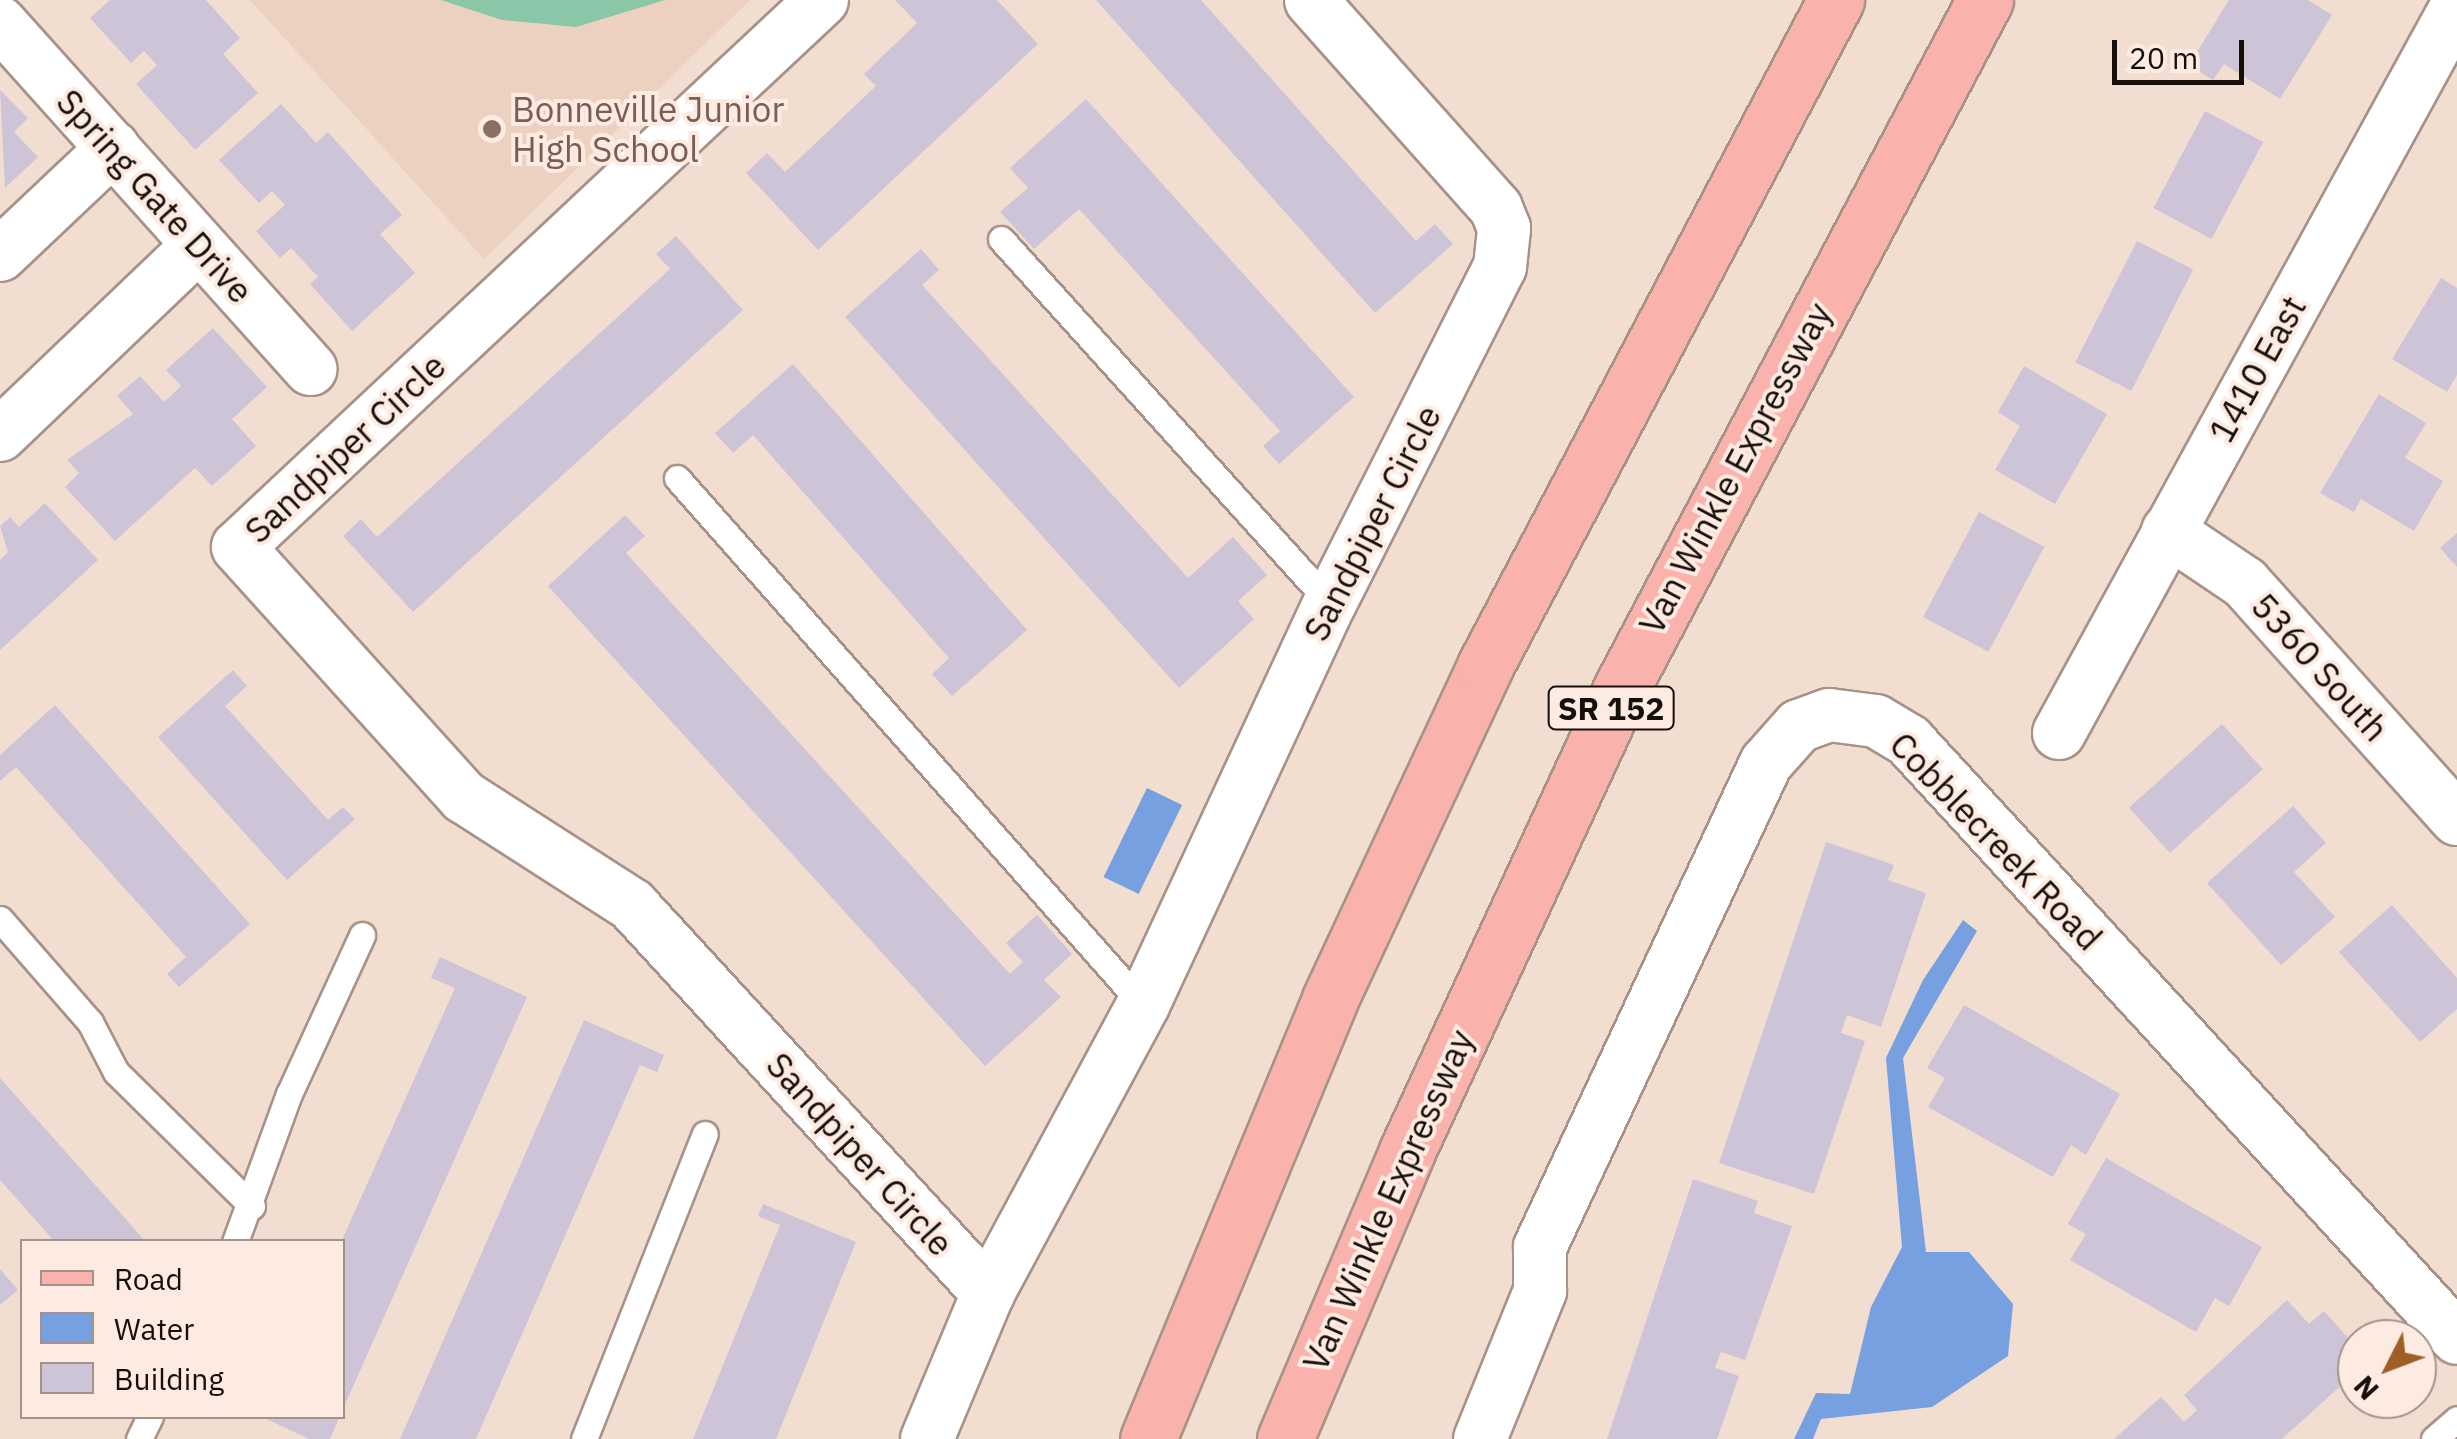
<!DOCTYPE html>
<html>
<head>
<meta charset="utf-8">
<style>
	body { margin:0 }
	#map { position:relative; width:2457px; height:1439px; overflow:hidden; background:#f2ddd1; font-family:"IBM Plex Sans",sans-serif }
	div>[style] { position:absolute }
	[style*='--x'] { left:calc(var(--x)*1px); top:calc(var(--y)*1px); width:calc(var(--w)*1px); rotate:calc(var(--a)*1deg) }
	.built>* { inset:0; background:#ecd0c0 }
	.green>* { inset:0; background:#8ac7a8 }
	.water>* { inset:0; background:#76a0df; transform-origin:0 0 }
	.building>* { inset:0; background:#cec4d7; transform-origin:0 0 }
	.roads { filter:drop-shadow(2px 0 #a69287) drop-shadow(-2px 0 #a69287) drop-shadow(0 2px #a69287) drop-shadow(0 -2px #a69287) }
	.lane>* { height:25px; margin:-12.5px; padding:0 12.5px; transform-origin:12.5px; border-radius:12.5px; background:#fff }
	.street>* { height:52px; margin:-26px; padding:0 26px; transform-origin:26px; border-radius:26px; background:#fff }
	.primary>* { height:55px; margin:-27.5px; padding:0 27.5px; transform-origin:27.5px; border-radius:27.5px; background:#fab2ad }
	.dots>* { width:28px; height:28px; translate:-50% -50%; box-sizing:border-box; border:5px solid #fdebe2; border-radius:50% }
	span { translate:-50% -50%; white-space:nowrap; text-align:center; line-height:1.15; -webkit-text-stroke:8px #fdebe2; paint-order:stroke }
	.shield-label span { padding:2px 8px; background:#fdebe2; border:2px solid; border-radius:8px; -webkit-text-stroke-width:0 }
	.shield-label { font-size:32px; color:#160f0b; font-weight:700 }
	.education-label { font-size:35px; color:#785e54 }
	.left { translate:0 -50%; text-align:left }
	.street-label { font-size:35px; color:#160f0b }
	.legend { position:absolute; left:20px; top:1239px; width:325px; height:180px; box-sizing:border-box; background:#fdebe2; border:2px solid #a1938c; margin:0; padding:12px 18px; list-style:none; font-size:30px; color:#160f0b }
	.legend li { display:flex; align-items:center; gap:20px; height:50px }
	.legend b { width:50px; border:2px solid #a1938c }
	.north { position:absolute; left:2337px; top:1319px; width:100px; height:100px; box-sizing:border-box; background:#fdebe2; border:2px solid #a1938c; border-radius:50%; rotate:228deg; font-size:28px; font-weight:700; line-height:40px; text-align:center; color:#160f0b }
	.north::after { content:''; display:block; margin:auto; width:35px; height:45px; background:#9d5f25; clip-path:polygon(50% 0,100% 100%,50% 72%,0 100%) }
	.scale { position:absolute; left:2112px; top:40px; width:132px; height:45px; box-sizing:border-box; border:5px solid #160f0b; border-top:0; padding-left:12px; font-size:30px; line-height:35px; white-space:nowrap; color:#160f0b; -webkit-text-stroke:8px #fdebe2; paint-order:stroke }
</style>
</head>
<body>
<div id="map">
	<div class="built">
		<i style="clip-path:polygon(250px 0,750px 0,484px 259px)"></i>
	</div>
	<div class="green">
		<i style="clip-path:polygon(441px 0,665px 0,576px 27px,502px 20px)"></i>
	</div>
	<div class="water">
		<i style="left:1147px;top:788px;width:39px;height:99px;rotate:26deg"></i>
		<i style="clip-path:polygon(1963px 920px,1977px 931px,1903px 1058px,1926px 1252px,1969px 1252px,2013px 1304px,2008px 1356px,1932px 1407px,1821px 1419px,1813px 1439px,1794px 1439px,1816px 1393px,1850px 1394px,1871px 1307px,1902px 1247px,1886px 1058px,1923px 980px)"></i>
	</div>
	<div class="building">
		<i style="clip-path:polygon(110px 0,206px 0,240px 38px,223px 54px,258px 93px,195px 150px,136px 84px,157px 65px,144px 51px,131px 63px,90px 18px)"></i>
		<i style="clip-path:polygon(895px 0,997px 0,1038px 44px,818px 250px,746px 173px,767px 153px,785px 172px,876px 86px,864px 74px,917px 23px)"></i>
		<i style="clip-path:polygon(1096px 0,1201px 0,1416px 241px,1435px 224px,1453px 244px,1375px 313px)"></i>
		<i style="clip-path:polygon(2229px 0,2308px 0,2332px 15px,2280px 99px,2224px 64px,2213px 80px,2189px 65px)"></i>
		<i style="clip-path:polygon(0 90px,28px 118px,14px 132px,38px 157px,5px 188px)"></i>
		<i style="clip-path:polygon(1086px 99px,1354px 397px,1279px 464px,1263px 446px,1280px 431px,1079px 209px,1034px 249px,1000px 212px,1028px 188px,1010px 168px)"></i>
		<i style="clip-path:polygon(281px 104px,316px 143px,328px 132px,402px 215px,380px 234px,415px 273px,352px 331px,310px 284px,318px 277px,291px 248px,280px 258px,256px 231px,285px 205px,272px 191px,259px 203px,219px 160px)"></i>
		<i style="left:2205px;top:111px;width:66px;height:110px;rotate:28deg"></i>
		<i style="clip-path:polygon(676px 236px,743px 310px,413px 612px,343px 536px,361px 519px,377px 537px,670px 269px,656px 254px)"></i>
		<i style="left:2137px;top:241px;width:63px;height:136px;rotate:27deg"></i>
		<i style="clip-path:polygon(921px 249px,939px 270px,922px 285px,1188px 578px,1233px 537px,1267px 575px,1238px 601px,1254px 619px,1179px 688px,845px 317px)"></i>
		<i style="clip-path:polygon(2441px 278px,2457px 288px,2457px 375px,2447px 392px,2392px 359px)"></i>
		<i style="clip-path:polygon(213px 328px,267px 387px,232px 419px,256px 446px,212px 486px,195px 468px,115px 541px,65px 487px,79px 473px,67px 460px,133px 414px,117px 396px,140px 376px,164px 402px,181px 386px,166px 370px)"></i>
		<i style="clip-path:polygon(793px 364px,1027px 630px,952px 696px,932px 674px,949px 658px,753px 435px,733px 453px,715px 433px)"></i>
		<i style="clip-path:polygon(2024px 366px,2107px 414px,2055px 504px,1995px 470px,2020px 426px,1998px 412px)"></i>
		<i style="clip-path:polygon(2379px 394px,2426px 423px,2405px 458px,2443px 481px,2414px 531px,2361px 499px,2354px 512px,2320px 493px)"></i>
		<i style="clip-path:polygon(45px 503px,98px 560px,0 650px,0 560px,8px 552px,0 526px,10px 517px,19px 527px)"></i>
		<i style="left:1979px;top:512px;width:74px;height:119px;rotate:28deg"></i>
		<i style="clip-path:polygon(625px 515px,645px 536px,626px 553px,1010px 974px,1023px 962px,1006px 943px,1037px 915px,1072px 954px,1044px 980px,1061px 997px,985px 1066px,548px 586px)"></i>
		<i style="clip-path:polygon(2457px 533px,2457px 567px,2440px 548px)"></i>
		<i style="clip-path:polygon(233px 670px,247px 686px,225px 706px,328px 820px,343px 807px,355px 819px,287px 880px,158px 737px)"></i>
		<i style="clip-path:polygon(55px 705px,250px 924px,179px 987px,167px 974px,186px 957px,16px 767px,0 781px,0 755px)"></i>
		<i style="left:2222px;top:724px;width:61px;height:125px;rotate:48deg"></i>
		<i style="clip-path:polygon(2293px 806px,2326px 843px,2294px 872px,2335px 917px,2281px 965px,2207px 883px)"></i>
		<i style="clip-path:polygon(1826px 842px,1894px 865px,1888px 880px,1926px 893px,1881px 1027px,1847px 1015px,1841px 1033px,1865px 1041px,1814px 1194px,1719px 1163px)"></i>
		<i style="clip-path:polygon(2392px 905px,2457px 978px,2457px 1009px,2420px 1042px,2339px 952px)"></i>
		<i style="clip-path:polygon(440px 957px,527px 997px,342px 1411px,342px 1240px,455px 988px,431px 978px)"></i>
		<i style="clip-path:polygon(1964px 1005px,2120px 1094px,2086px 1155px,2071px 1145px,2053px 1177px,1928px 1107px,1945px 1078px,1927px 1068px)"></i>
		<i style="clip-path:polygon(584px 1020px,664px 1055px,657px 1072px,640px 1065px,476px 1439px,400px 1439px)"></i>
		<i style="clip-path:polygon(0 1078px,146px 1242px,55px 1242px,0 1180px)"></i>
		<i style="clip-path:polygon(2106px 1158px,2262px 1247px,2229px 1306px,2215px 1298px,2196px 1332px,2070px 1260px,2086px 1234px,2068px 1224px)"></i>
		<i style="clip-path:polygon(1693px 1179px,1758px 1201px,1754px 1213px,1792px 1226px,1745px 1360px,1721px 1352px,1715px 1368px,1739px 1376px,1717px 1439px,1607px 1439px)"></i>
		<i style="clip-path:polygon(763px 1204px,856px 1242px,776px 1439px,693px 1439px,780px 1225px,758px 1216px)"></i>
		<i style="clip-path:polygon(0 1269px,18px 1290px,0 1305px)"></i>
		<i style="clip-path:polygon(2287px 1300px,2309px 1324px,2324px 1311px,2357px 1348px,2357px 1371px,2282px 1439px,2114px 1439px,2161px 1397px,2184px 1422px,2197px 1410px,2184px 1395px)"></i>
		<i style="clip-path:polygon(260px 1416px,340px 1416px,330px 1439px,309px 1439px)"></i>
	</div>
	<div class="roads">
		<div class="lane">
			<i style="--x:1001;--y:239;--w:491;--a:47.9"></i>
			<i style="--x:677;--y:478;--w:703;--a:48.52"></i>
			<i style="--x:0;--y:919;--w:137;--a:48.9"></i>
			<i style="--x:90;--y:1022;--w:56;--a:62.5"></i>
			<i style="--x:116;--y:1072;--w:191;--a:44.6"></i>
			<i style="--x:235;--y:1242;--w:158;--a:-70"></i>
			<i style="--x:289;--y:1094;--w:175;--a:-65.3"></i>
			<i style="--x:139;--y:1439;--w:25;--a:-64"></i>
			<i style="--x:584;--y:1439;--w:328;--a:-68.4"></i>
			<i style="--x:2434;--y:1439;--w:30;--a:-41"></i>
		</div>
		<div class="street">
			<i style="--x:822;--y:0;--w:800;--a:136.87"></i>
			<i style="--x:238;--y:547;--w:337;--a:47.9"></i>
			<i style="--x:464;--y:797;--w:200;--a:32.7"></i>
			<i style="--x:632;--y:905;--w:527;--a:47.46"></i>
			<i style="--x:0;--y:23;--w:465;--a:48.1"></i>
			<i style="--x:0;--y:255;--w:156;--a:-43.4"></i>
			<i style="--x:0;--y:435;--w:275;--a:-43.7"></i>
			<i style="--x:2168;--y:531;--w:93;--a:34"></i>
			<i style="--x:2245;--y:583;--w:317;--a:48.1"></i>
			<i style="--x:2059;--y:733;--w:829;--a:-61.3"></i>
			<i style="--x:927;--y:1439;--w:158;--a:-67.3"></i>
			<i style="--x:988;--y:1293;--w:327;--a:-61.7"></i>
			<i style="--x:1143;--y:1005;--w:443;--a:-65.1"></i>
			<i style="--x:1330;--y:603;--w:377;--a:-63.2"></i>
			<i style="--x:1500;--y:267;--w:39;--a:-84"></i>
			<i style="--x:1504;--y:228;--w:22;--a:-112"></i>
			<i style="--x:1496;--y:208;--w:278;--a:-131.7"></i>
			<i style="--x:1480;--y:1439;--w:160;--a:-67.9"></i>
			<i style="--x:1540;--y:1291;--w:44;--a:-90"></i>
			<i style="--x:1540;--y:1247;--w:534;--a:-64.97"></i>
			<i style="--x:1766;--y:763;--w:50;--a:-48.3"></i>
			<i style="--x:1799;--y:726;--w:32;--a:-20"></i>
			<i style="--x:1829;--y:715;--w:47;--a:7.3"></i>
			<i style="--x:1876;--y:721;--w:39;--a:31"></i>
			<i style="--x:1909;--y:741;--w:810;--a:47.45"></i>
		</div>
		<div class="primary">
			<i style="--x:1148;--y:1439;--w:476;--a:-67.5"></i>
			<i style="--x:1330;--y:999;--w:367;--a:-65"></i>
			<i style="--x:1485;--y:666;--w:753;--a:-62.21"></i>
			<i style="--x:1285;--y:1439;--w:313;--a:-67"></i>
			<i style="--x:1407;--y:1151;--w:511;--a:-65.14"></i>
			<i style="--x:1622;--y:687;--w:777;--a:-62.15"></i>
		</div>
	</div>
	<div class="dots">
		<i style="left:492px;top:129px;background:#8d6e63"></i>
	</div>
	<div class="shield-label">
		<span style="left:1611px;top:708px">SR 152</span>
	</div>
	<div class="education-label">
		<span class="left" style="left:512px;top:129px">Bonneville Junior<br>High School</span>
	</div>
	<div class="street-label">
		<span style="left:155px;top:196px;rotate:48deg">Spring Gate Drive</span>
		<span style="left:2257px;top:369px;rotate:-61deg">1410 East</span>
		<span style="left:345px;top:448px;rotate:-43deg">Sandpiper Circle</span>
		<span style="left:1735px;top:468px;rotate:-62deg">Van Winkle Expressway</span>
		<span style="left:1372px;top:523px;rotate:-63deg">Sandpiper Circle</span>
		<span style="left:2320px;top:667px;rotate:48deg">5360 South</span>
		<span style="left:1996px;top:841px;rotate:46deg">Cobblecreek Road</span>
		<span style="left:860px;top:1154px;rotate:48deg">Sandpiper Circle</span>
		<span style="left:1388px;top:1200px;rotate:-66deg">Van Winkle Expressway</span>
	</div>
	<ul class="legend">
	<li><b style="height:12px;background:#fab2ad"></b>Road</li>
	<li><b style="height:28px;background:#76a0df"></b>Water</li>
	<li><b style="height:28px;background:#cec4d7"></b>Building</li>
	</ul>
	<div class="north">N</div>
	<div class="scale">20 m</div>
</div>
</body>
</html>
